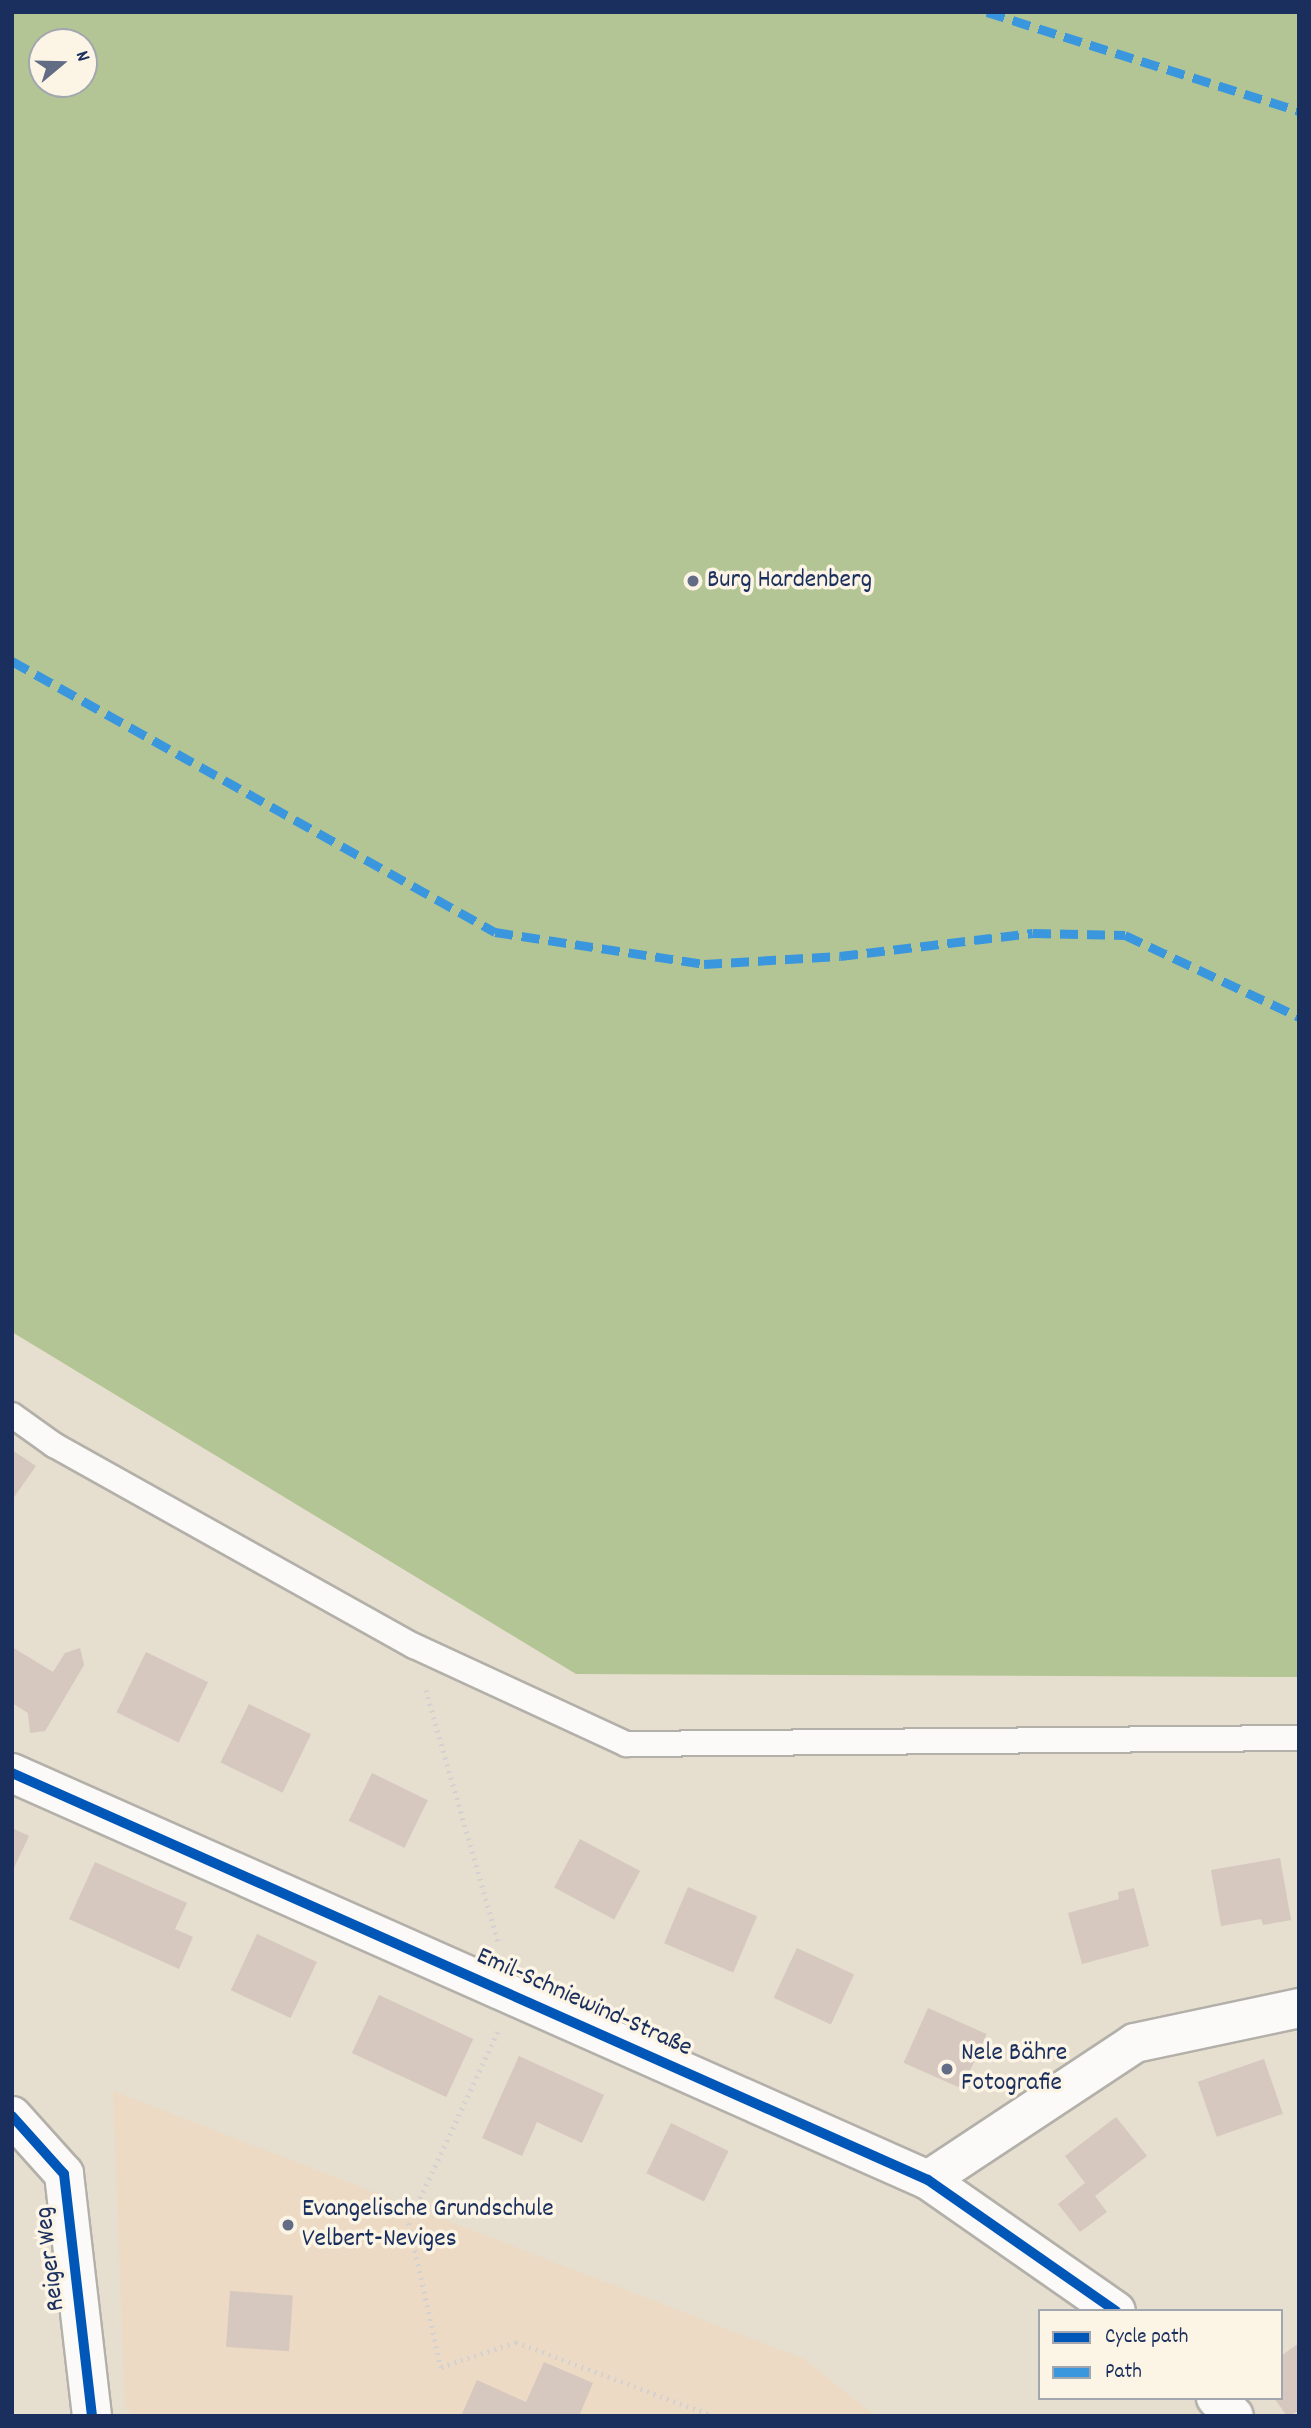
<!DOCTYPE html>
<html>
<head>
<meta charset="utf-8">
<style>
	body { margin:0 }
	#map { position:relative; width:1311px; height:2428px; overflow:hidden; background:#e6dece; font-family:Dekko,sans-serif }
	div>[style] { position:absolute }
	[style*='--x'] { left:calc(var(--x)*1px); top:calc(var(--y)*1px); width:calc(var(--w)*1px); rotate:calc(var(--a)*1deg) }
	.built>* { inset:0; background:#ecdac4 }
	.forest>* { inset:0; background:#b3c594 }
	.building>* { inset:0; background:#d6c7bf; transform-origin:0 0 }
	.path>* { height:4.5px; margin-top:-2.25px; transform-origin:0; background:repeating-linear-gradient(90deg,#d3d2d1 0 2px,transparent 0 7px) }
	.roads { filter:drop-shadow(2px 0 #b3b0aa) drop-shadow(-2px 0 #b3b0aa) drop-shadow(0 2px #b3b0aa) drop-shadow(0 -2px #b3b0aa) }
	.lane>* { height:24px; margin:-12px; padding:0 12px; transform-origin:12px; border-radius:12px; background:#fbfaf8 }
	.street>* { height:38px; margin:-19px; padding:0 19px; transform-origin:19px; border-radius:19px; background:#fbfaf8 }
	.quiet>* { height:9px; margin-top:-4.5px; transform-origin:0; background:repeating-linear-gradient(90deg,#3a97de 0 18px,transparent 0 27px) }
	.cycleway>* { height:10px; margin:-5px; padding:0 5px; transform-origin:5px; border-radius:5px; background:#0057b8 }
	.dots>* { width:19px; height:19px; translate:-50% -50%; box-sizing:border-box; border:4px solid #fcf5e5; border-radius:50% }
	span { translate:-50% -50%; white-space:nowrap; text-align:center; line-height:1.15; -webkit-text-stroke:7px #fcf5e5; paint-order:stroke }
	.poi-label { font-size:26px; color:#1b2f5e }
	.left { translate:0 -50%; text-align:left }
	.street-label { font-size:26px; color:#1b2f5e }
	.frame { position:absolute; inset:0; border:14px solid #1b2f5e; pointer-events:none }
	.legend { position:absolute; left:1038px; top:2309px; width:245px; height:91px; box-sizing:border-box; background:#fcf5e5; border:2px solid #a2a6af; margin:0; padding:9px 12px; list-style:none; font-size:21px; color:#1b2f5e }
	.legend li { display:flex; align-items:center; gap:14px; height:35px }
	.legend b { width:35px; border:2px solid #a2a6af }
	.north { position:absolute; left:28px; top:28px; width:70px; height:70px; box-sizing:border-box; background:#fcf5e5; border:2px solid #a2a6af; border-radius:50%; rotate:71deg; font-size:19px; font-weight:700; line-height:28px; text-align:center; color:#1b2f5e }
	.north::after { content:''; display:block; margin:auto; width:24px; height:32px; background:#626c85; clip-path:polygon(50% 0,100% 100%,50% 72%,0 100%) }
</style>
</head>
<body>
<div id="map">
	<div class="built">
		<i style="clip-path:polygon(113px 2091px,804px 2359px,875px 2416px,136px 2416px,125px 2408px)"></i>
	</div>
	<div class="forest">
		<i style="clip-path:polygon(evenodd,12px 12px,1299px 12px,1299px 1677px,576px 1674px,12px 1332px,12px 12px,42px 42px,84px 42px,84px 84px,42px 84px,42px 42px)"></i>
	</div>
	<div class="building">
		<i style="clip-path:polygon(12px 1450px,36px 1466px,12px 1500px)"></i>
		<i style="clip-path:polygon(12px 1647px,53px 1672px,65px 1653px,80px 1648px,84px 1665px,45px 1731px,30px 1733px,28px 1713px,12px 1703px)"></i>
		<i style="left:146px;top:1652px;width:69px;height:67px;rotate:26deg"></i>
		<i style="left:249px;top:1704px;width:69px;height:65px;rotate:26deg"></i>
		<i style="left:372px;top:1773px;width:62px;height:53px;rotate:26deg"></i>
		<i style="clip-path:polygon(12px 1828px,29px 1836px,12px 1872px)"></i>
		<i style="left:580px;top:1839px;width:68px;height:55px;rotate:28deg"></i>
		<i style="clip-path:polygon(1280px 1858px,1291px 1920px,1263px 1925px,1261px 1919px,1221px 1926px,1211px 1870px)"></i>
		<i style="clip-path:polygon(95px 1862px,187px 1903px,175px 1929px,193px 1937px,179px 1969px,69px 1919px)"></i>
		<i style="left:688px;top:1887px;width:75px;height:61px;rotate:23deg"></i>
		<i style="clip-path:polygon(1134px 1888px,1149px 1946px,1082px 1964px,1068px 1913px,1119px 1899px,1118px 1892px)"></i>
		<i style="left:257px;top:1934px;width:66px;height:62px;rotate:25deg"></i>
		<i style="left:797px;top:1948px;width:63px;height:55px;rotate:25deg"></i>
		<i style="left:379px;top:1995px;width:104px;height:64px;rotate:25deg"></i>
		<i style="left:928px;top:2008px;width:64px;height:60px;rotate:24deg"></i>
		<i style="clip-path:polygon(519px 2056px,604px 2095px,582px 2143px,537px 2122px,522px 2156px,482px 2138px)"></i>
		<i style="left:1264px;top:2059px;width:58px;height:70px;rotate:71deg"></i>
		<i style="clip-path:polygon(1116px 2117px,1147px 2156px,1095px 2196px,1107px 2212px,1080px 2232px,1058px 2204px,1085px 2183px,1065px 2156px)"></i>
		<i style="left:671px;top:2123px;width:64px;height:56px;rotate:26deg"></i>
		<i style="left:230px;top:2291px;width:63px;height:56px;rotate:4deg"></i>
		<i style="clip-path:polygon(1299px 2343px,1299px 2411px,1287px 2416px,1274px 2398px,1281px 2398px,1281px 2356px)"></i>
		<i style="clip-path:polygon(544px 2362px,593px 2383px,579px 2416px,461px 2416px,477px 2380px,526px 2402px)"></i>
	</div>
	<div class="path">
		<i style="--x:426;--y:1690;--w:264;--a:74"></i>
		<i style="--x:498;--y:2032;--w:211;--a:115"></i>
		<i style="--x:409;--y:2223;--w:148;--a:77.5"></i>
		<i style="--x:441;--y:2367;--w:79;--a:-18.4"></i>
		<i style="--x:516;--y:2342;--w:211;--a:20.5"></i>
	</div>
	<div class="roads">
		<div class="lane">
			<i style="--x:12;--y:1415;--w:52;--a:35.5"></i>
			<i style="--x:54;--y:1445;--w:412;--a:29.2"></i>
			<i style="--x:414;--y:1646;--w:234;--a:24.8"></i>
			<i style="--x:626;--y:1744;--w:673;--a:-0.51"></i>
		</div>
		<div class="street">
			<i style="--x:12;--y:1773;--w:1002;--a:23.96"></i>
			<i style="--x:928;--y:2180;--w:229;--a:34.9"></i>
			<i style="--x:12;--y:2116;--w:78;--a:48.1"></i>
			<i style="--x:64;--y:2174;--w:244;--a:83.4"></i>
			<i style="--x:928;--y:2180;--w:248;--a:-33.5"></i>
			<i style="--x:1135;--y:2043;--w:168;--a:-12"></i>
			<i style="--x:1216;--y:2398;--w:25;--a:45"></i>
		</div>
	</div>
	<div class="quiet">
		<i style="--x:987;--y:12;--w:327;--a:17.6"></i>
		<i style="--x:12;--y:661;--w:554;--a:29.3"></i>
		<i style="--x:495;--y:932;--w:211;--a:8.7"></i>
		<i style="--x:704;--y:964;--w:136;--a:-3.4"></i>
		<i style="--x:840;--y:956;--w:194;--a:-6.8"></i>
		<i style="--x:1033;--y:933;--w:92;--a:1.2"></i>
		<i style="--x:1125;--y:935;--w:192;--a:25.2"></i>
	</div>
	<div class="cycleway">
		<i style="--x:12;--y:1773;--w:1002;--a:23.96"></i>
		<i style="--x:928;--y:2180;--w:229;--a:34.9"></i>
		<i style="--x:12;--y:2116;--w:78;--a:48.1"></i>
		<i style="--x:64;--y:2174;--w:244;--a:83.4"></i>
	</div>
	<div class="dots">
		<i style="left:693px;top:581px;background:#626c85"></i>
		<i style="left:947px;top:2069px;background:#626c85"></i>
		<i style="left:288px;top:2225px;background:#626c85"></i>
	</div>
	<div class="poi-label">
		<span class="left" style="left:707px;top:581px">Burg Hardenberg</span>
		<span class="left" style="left:961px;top:2069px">Nele Bähre<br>Fotografie</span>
		<span class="left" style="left:302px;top:2225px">Evangelische Grundschule<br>Velbert-Neviges</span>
	</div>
	<div class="street-label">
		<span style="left:584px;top:2003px;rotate:24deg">Emil-Schniewind-Straße</span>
		<span style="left:51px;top:2259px;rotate:-97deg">Reiger Weg</span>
	</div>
	<div class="frame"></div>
	<ul class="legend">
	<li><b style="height:9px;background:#0057b8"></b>Cycle path</li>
	<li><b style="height:9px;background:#3a97de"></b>Path</li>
	</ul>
	<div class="north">N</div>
</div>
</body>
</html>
